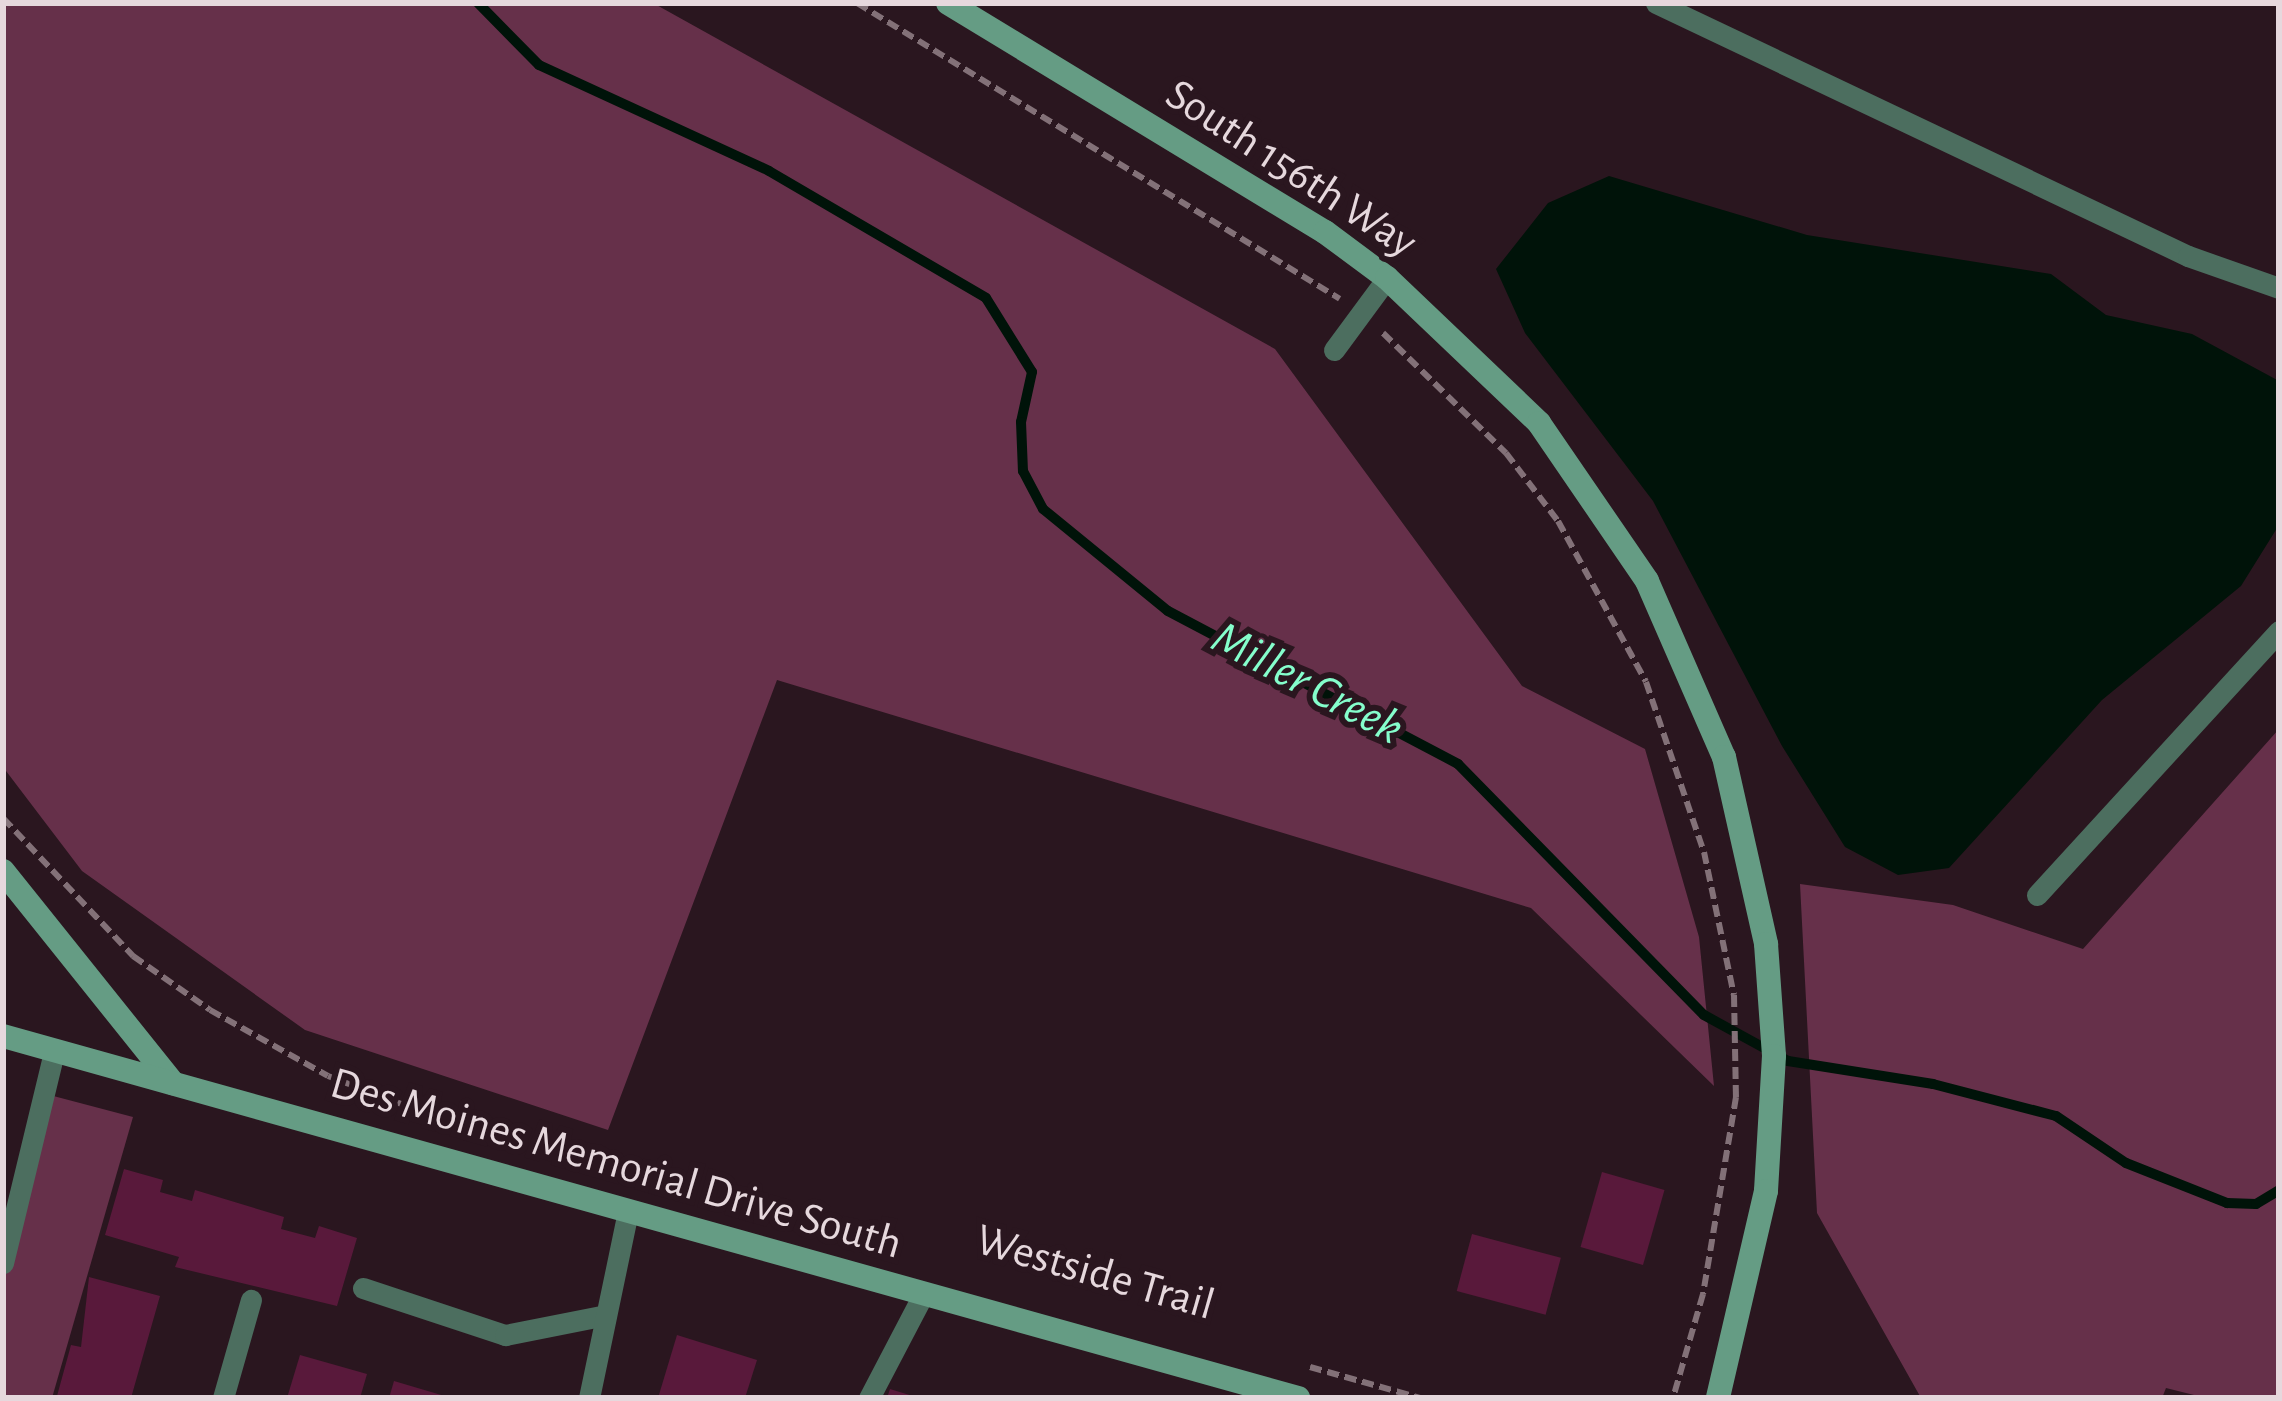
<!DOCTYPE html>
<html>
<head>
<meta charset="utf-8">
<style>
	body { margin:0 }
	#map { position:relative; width:2282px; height:1401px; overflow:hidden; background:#2a161f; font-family:"Alegreya Sans",sans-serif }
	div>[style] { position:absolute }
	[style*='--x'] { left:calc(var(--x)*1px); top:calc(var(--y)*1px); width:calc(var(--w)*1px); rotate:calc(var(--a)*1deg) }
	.green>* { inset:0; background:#66304a }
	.water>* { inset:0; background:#001309 }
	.stream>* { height:10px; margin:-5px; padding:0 5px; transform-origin:5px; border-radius:5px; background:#001309 }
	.building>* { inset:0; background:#59193b; transform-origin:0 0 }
	.path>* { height:6px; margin-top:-3px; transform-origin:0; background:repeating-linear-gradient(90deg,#837178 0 12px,transparent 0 18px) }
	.lane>* { height:21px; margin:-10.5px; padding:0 10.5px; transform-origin:10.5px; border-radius:10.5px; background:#4c6e5f }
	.secondary>* { height:24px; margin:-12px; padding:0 12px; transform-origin:12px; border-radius:12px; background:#659c84 }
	span { translate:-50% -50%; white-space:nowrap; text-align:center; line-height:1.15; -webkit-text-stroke:12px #2a161f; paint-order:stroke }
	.street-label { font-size:45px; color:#e6d8dd }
	.water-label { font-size:48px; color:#85fecc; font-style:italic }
	.frame { position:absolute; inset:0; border:6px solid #e6d8dd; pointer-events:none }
</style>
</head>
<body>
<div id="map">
	<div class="green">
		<i style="clip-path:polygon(3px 3px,653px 3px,1275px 349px,1522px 686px,1645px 749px,1699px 937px,1714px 1086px,1531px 908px,777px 680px,608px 1130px,305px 1030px,82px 871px,3px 767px)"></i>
		<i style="clip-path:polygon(2279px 729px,2279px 1398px,2206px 1398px,2166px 1388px,2162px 1398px,1921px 1398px,1817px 1213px,1800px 884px,1953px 905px,2083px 949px)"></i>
		<i style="clip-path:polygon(42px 1093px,133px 1117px,52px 1398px,3px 1398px,3px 1227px)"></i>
	</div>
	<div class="water">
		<i style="clip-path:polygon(1609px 176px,1807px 235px,2051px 274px,2106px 315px,2192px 334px,2279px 381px,2279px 525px,2241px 586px,2102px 700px,1949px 868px,1898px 875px,1845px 847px,1782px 746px,1653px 501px,1525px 333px,1496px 269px,1548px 203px)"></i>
	</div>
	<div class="stream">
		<i style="--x:478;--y:3;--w:87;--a:45.5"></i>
		<i style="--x:539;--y:65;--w:253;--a:24.7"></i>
		<i style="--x:769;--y:171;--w:251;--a:30.3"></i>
		<i style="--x:986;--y:298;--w:87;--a:58.1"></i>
		<i style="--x:1032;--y:372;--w:51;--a:102.4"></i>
		<i style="--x:1021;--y:422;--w:49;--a:87.7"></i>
		<i style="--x:1023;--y:471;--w:43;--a:62.2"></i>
		<i style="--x:1043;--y:509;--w:161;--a:39.2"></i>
		<i style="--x:1168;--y:611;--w:328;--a:27.8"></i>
		<i style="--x:1458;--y:764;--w:351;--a:45.6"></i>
		<i style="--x:1704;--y:1015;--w:96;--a:28.7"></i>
		<i style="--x:1788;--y:1061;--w:147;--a:9"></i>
		<i style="--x:1933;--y:1084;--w:127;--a:14.6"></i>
		<i style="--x:2056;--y:1116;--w:84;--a:33.9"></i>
		<i style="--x:2126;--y:1163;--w:109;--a:21.6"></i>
		<i style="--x:2227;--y:1203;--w:29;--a:2"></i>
		<i style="--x:2256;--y:1204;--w:27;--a:-31"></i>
	</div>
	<div class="building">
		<i style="clip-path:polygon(124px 1169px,163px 1180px,160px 1192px,192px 1201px,195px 1190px,284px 1217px,281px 1229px,315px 1238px,319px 1226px,357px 1238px,337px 1306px,175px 1267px,179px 1257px,105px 1235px)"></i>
		<i style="left:1602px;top:1172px;width:65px;height:78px;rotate:16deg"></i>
		<i style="left:1472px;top:1234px;width:92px;height:59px;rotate:15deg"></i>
		<i style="clip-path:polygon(89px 1277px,160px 1296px,131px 1398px,57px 1396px,71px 1345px,81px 1347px)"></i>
		<i style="clip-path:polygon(677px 1335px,757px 1360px,745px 1398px,658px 1398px)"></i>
		<i style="clip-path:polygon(300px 1355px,367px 1374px,360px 1398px,287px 1398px)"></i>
		<i style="clip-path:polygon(394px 1381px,448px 1397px,448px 1398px,389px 1398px)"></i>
		<i style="clip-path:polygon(890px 1389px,916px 1397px,916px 1398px,887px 1398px)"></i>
	</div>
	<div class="path">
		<i style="--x:857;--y:3;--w:566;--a:31.5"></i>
		<i style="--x:1383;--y:333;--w:172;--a:44.3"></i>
		<i style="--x:1506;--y:453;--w:86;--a:52.6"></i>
		<i style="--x:1558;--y:521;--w:183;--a:61.3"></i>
		<i style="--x:1646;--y:682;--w:180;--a:71.2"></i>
		<i style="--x:1704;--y:852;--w:146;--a:78.2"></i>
		<i style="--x:1734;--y:995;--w:102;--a:88.9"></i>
		<i style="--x:1736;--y:1097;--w:200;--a:99.5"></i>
		<i style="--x:1703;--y:1294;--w:108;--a:106.1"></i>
		<i style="--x:3;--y:818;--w:190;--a:46.7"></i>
		<i style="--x:133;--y:956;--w:94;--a:35"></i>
		<i style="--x:210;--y:1010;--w:135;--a:29.2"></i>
		<i style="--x:328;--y:1076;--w:171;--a:20.9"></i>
		<i style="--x:1310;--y:1367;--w:114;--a:15.7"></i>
	</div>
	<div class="lane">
		<i style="--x:1656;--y:3;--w:589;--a:25.43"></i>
		<i style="--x:2188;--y:256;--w:96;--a:19.4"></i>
		<i style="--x:1334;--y:350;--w:89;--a:-53.6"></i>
		<i style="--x:2037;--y:895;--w:358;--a:-47.5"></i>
		<i style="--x:3;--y:1263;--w:217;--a:-76.4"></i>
		<i style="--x:363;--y:1288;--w:150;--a:18.3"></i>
		<i style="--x:505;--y:1335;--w:103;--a:-11.2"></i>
		<i style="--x:223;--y:1398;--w:102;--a:-74.1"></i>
		<i style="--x:589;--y:1398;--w:190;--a:-78.2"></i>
		<i style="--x:869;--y:1398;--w:119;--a:-62.4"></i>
	</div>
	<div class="secondary">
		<i style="--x:948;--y:3;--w:441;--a:31.3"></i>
		<i style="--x:1325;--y:232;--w:77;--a:36.6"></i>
		<i style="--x:1387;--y:278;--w:210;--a:43.6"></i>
		<i style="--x:1539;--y:423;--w:191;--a:55.6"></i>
		<i style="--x:1647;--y:581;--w:192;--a:66.4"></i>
		<i style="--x:1724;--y:757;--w:192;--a:77.3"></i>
		<i style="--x:1766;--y:944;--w:112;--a:85.9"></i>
		<i style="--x:1774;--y:1056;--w:135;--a:93.4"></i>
		<i style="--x:1766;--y:1191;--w:212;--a:103.1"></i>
		<i style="--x:3;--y:871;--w:272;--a:51.3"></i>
		<i style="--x:3;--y:1036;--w:1345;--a:15.62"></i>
	</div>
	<div class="street-label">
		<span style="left:1291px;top:169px;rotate:33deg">South 156th Way</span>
		<span style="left:616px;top:1164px;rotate:16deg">Des Moines Memorial Drive South</span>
		<span style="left:1095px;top:1273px;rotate:16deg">Westside Trail</span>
	</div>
	<div class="water-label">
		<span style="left:1307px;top:684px;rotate:28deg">Miller Creek</span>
	</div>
	<div class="frame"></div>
</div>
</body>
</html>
